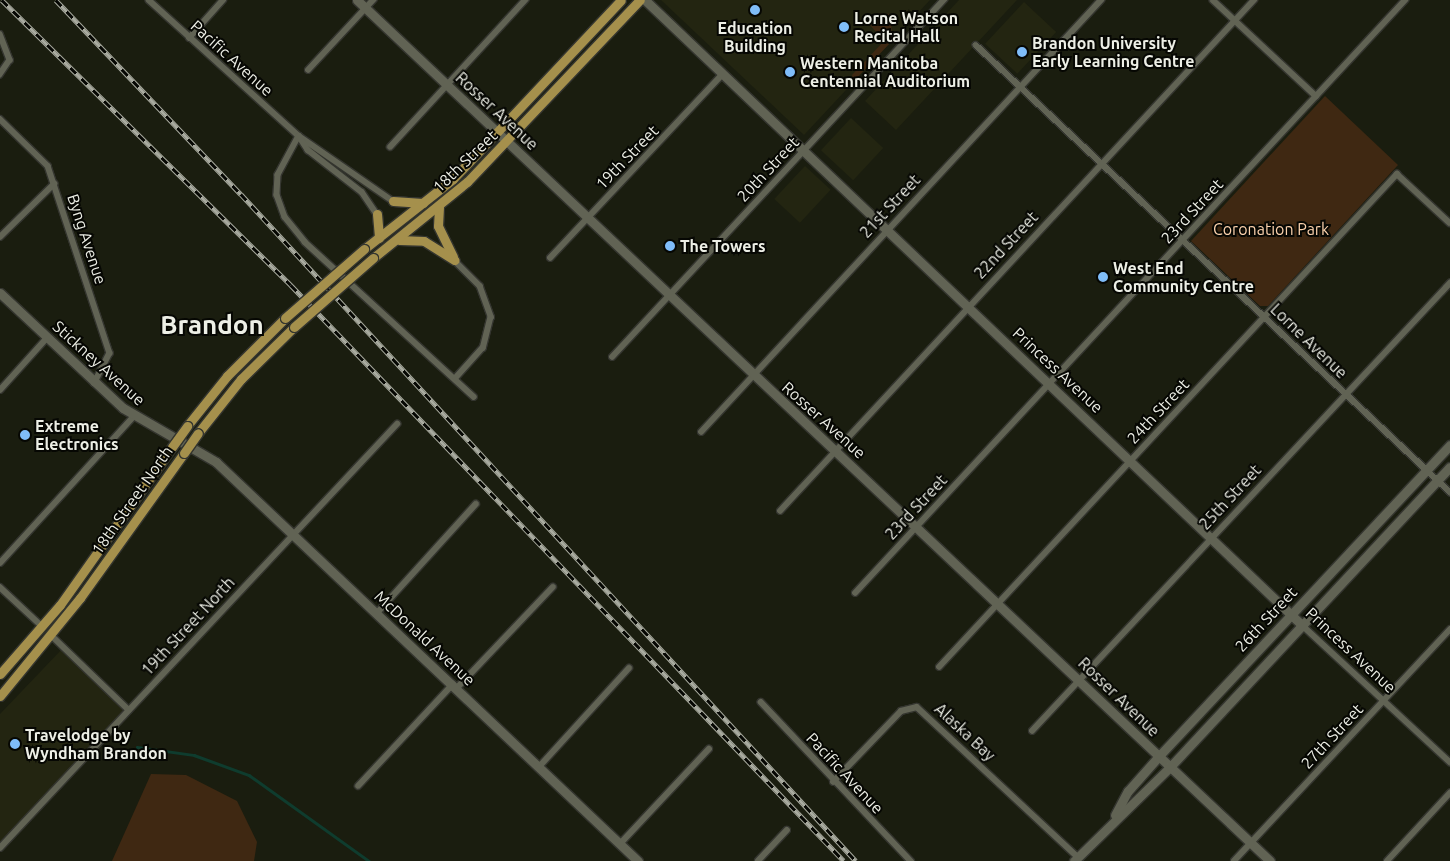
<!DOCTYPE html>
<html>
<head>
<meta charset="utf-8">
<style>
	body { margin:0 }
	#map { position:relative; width:1450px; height:861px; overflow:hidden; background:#1a1d0f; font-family:Ubuntu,sans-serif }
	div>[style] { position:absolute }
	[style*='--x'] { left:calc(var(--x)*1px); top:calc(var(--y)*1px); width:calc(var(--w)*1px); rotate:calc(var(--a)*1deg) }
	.built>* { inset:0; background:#232511; transform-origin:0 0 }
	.green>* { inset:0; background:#3f2812 }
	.stream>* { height:2.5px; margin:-1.25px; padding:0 1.25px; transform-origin:1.25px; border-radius:1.25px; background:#0f3c2e }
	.roads { filter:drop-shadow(1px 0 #34352f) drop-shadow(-1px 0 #34352f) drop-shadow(0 1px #34352f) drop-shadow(0 -1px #34352f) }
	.street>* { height:5.5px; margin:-2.75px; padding:0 2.75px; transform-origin:2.75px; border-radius:2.75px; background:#616354 }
	.secondary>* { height:9px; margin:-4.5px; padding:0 4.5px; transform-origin:4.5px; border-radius:4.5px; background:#616354 }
	.primary>* { height:9px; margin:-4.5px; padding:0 4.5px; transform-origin:4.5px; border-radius:4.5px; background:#a5904c }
	.rail>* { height:4.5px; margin-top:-2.25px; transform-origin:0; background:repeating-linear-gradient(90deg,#060703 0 8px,#a9aba0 0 16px); box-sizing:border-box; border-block:1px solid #a9aba0 }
	.bridges { filter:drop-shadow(1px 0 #34352f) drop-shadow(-1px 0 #34352f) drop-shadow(0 1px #34352f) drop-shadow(0 -1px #34352f) }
	.primary-bridge>* { height:9px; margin:-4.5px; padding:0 4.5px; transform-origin:4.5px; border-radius:4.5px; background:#a5904c }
	.dots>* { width:14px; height:14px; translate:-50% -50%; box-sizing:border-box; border:2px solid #060703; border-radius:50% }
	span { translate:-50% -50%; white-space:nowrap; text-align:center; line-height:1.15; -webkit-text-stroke:4px #060703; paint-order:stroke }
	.poi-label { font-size:16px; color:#edefe6; font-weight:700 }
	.left { translate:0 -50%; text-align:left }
	.street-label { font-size:16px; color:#edefe6 }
	.park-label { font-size:16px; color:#fcd2ad }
	.town-label { font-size:26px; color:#edefe6; font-weight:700 }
</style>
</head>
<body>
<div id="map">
	<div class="built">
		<i style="clip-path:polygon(661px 0,930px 0,804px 135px)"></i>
		<i style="clip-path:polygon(959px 0,1017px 0,896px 130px,865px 101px)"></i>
		<i style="left:1024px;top:2px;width:44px;height:57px;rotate:43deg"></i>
		<i style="left:851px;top:118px;width:44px;height:44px;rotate:43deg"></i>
		<i style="left:805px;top:166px;width:35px;height:45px;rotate:43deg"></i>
		<i style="clip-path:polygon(63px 648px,129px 710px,0 848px,0 714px)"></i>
	</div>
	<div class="green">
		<i style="clip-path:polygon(876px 13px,891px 14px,892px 41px,853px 82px,852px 75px,884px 41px,869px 24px)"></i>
		<i style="clip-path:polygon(1325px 96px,1398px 165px,1268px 306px,1260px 306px,1191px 241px)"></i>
		<i style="clip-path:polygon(151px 774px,186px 775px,237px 801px,257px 842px,254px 861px,112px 861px)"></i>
	</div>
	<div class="stream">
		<i style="--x:137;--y:747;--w:58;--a:8"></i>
		<i style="--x:194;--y:755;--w:59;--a:20"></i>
		<i style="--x:249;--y:775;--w:148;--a:35.6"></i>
	</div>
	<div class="roads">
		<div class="street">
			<i style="--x:149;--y:0;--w:202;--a:42.2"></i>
			<i style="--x:299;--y:136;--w:114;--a:34.7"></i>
			<i style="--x:1213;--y:0;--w:141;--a:43"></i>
			<i style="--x:0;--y:34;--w:28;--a:69"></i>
			<i style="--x:10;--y:60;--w:18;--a:124"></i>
			<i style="--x:189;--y:38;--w:51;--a:-48.2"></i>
			<i style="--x:976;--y:45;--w:652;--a:43.32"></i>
			<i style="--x:308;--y:70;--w:96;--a:-47.1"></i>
			<i style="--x:0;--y:119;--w:67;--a:44.4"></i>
			<i style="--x:48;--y:166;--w:197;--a:71.7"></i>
			<i style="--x:110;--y:353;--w:34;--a:117"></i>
			<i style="--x:299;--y:136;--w:44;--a:118.3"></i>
			<i style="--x:278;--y:175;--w:20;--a:93"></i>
			<i style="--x:277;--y:195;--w:23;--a:70"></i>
			<i style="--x:285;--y:217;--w:32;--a:51"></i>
			<i style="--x:305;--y:242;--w:229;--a:42.5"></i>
			<i style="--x:299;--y:136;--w:17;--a:57"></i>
			<i style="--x:308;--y:150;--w:68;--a:37.9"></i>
			<i style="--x:362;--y:192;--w:27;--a:56"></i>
			<i style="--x:390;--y:147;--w:200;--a:-47.4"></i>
			<i style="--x:0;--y:237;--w:76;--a:-44.5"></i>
			<i style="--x:550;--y:258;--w:253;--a:-46.8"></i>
			<i style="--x:454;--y:260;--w:37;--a:45"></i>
			<i style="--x:480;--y:286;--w:33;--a:70"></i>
			<i style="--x:491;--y:317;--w:32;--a:104"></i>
			<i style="--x:483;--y:348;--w:40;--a:132"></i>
			<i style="--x:612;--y:357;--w:488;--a:-47.1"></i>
			<i style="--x:0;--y:390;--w:70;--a:-47.9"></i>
			<i style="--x:701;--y:432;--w:589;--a:-47.2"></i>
			<i style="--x:780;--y:511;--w:697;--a:-47.15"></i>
			<i style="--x:0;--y:563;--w:199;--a:-47.6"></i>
			<i style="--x:0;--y:587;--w:57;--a:42.9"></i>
			<i style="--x:855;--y:593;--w:809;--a:-47.15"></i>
			<i style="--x:377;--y:613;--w:147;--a:-47.8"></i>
			<i style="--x:1302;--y:625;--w:202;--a:42.8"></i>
			<i style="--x:51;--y:635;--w:108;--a:43.9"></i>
			<i style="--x:939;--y:667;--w:673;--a:-47.11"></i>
			<i style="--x:1397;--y:174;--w:72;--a:42.8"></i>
			<i style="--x:457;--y:688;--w:139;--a:-46.5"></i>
			<i style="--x:761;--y:702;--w:219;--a:46.7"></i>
			<i style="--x:1032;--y:731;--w:613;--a:-46.98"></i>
			<i style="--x:538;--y:768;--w:135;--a:-47.7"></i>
			<i style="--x:833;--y:782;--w:98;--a:-46.2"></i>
			<i style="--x:901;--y:711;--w:16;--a:-14"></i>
			<i style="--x:917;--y:707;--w:220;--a:43"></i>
			<i style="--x:358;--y:786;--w:139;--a:-47"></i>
			<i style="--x:620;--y:844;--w:130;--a:-46.9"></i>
			<i style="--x:0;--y:848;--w:581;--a:-46.88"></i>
			<i style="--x:758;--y:861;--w:42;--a:-46.9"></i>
			<i style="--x:1234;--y:861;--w:317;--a:-47"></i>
			<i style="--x:1387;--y:861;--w:93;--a:-47.2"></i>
		</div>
		<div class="secondary">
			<i style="--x:357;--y:0;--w:1255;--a:43.32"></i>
			<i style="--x:645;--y:0;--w:907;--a:43.57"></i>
			<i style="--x:0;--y:293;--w:168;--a:43.1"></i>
			<i style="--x:123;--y:408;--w:108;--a:30.1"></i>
			<i style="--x:216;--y:462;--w:581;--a:43.4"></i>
			<i style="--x:1115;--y:815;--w:27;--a:-62"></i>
			<i style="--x:1128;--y:791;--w:47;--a:-48.5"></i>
			<i style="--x:1159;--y:756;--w:426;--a:-46.9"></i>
			<i style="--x:1074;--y:861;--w:134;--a:-44.4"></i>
			<i style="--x:1170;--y:767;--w:410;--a:-47"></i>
		</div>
		<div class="primary">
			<i style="--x:393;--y:201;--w:30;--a:4"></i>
			<i style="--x:439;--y:207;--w:19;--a:93"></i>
			<i style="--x:438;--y:226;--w:34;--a:64"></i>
			<i style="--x:377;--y:214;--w:24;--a:85"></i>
			<i style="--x:399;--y:240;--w:25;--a:2"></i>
			<i style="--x:424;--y:241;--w:36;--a:32"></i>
			<i style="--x:364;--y:249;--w:113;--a:-38.2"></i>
			<i style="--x:453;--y:179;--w:245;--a:-46.8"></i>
			<i style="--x:373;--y:258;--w:121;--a:-39"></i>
			<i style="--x:467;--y:182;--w:251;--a:-46.5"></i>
			<i style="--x:187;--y:426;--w:64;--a:-51.3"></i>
			<i style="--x:227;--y:376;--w:82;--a:-45"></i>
			<i style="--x:198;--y:433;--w:69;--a:-51.5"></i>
			<i style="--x:241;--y:379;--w:74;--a:-44.5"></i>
			<i style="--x:0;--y:674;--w:91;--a:-49"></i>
			<i style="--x:60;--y:605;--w:194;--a:-54.7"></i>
			<i style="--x:0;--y:696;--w:127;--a:-50.8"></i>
			<i style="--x:80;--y:598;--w:178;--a:-54.4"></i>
		</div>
	</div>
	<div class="rail">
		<i style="--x:2;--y:0;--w:406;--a:44.6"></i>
		<i style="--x:291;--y:285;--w:798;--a:46.17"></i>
		<i style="--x:56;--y:0;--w:268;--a:46.4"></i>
		<i style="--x:241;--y:194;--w:907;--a:47.32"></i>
	</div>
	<div class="bridges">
		<div class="primary-bridge">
			<i style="--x:285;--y:318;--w:105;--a:-41.1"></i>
			<i style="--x:294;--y:327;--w:105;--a:-41.1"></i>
			<i style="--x:172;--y:447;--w:26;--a:-54"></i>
			<i style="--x:184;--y:453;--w:24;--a:-55"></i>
		</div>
	</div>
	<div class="dots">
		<i style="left:755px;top:10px;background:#7fbdf9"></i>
		<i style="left:844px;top:27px;background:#7fbdf9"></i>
		<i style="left:1022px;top:52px;background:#7fbdf9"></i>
		<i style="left:790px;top:72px;background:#7fbdf9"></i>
		<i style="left:670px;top:246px;background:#7fbdf9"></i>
		<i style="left:1103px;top:277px;background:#7fbdf9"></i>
		<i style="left:25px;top:435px;background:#7fbdf9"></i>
		<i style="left:15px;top:744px;background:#7fbdf9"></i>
	</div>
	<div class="poi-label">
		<span class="left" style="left:854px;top:27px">Lorne Watson<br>Recital Hall</span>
		<span style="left:755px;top:37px">Education<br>Building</span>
		<span class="left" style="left:1032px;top:52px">Brandon University<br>Early Learning Centre</span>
		<span class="left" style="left:800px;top:72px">Western Manitoba<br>Centennial Auditorium</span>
		<span class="left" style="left:680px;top:246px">The Towers</span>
		<span class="left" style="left:1113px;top:277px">West End<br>Community Centre</span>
		<span class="left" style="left:35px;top:435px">Extreme<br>Electronics</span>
		<span class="left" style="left:25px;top:744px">Travelodge by<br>Wyndham Brandon</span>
	</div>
	<div class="street-label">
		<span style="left:232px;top:58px;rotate:42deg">Pacific Avenue</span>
		<span style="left:497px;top:111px;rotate:43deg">Rosser Avenue</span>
		<span style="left:627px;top:157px;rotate:-46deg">19th Street</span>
		<span style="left:465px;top:161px;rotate:-44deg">18th Street</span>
		<span style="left:768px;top:169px;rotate:-47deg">20th Street</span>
		<span style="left:890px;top:206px;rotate:-47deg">21st Street</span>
		<span style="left:1192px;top:211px;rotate:-47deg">23rd Street</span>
		<span style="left:87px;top:239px;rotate:72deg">Byng Avenue</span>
		<span style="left:1006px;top:245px;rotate:-47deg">22nd Street</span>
		<span style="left:1309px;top:341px;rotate:44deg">Lorne Avenue</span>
		<span style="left:99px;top:363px;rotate:42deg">Stickney Avenue</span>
		<span style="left:1058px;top:370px;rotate:43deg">Princess Avenue</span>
		<span style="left:1158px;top:411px;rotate:-47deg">24th Street</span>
		<span style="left:824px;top:420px;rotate:42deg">Rosser Avenue</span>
		<span style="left:1230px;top:497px;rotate:-47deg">25th Street</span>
		<span style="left:132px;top:500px;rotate:-55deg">18th Street North</span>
		<span style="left:916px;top:507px;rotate:-47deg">23rd Street</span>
		<span style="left:1266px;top:619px;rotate:-47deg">26th Street</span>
		<span style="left:188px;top:626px;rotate:-47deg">19th Street North</span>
		<span style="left:425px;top:638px;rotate:43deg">McDonald Avenue</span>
		<span style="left:1351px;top:650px;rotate:43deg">Princess Avenue</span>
		<span style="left:1119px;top:697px;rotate:44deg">Rosser Avenue</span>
		<span style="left:965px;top:732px;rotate:43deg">Alaska Bay</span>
		<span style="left:1332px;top:736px;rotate:-47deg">27th Street</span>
		<span style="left:845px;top:773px;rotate:47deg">Pacific Avenue</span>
	</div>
	<div class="park-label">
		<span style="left:1271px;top:229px">Coronation Park</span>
	</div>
	<div class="town-label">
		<span style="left:212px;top:325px">Brandon</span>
	</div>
</div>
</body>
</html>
